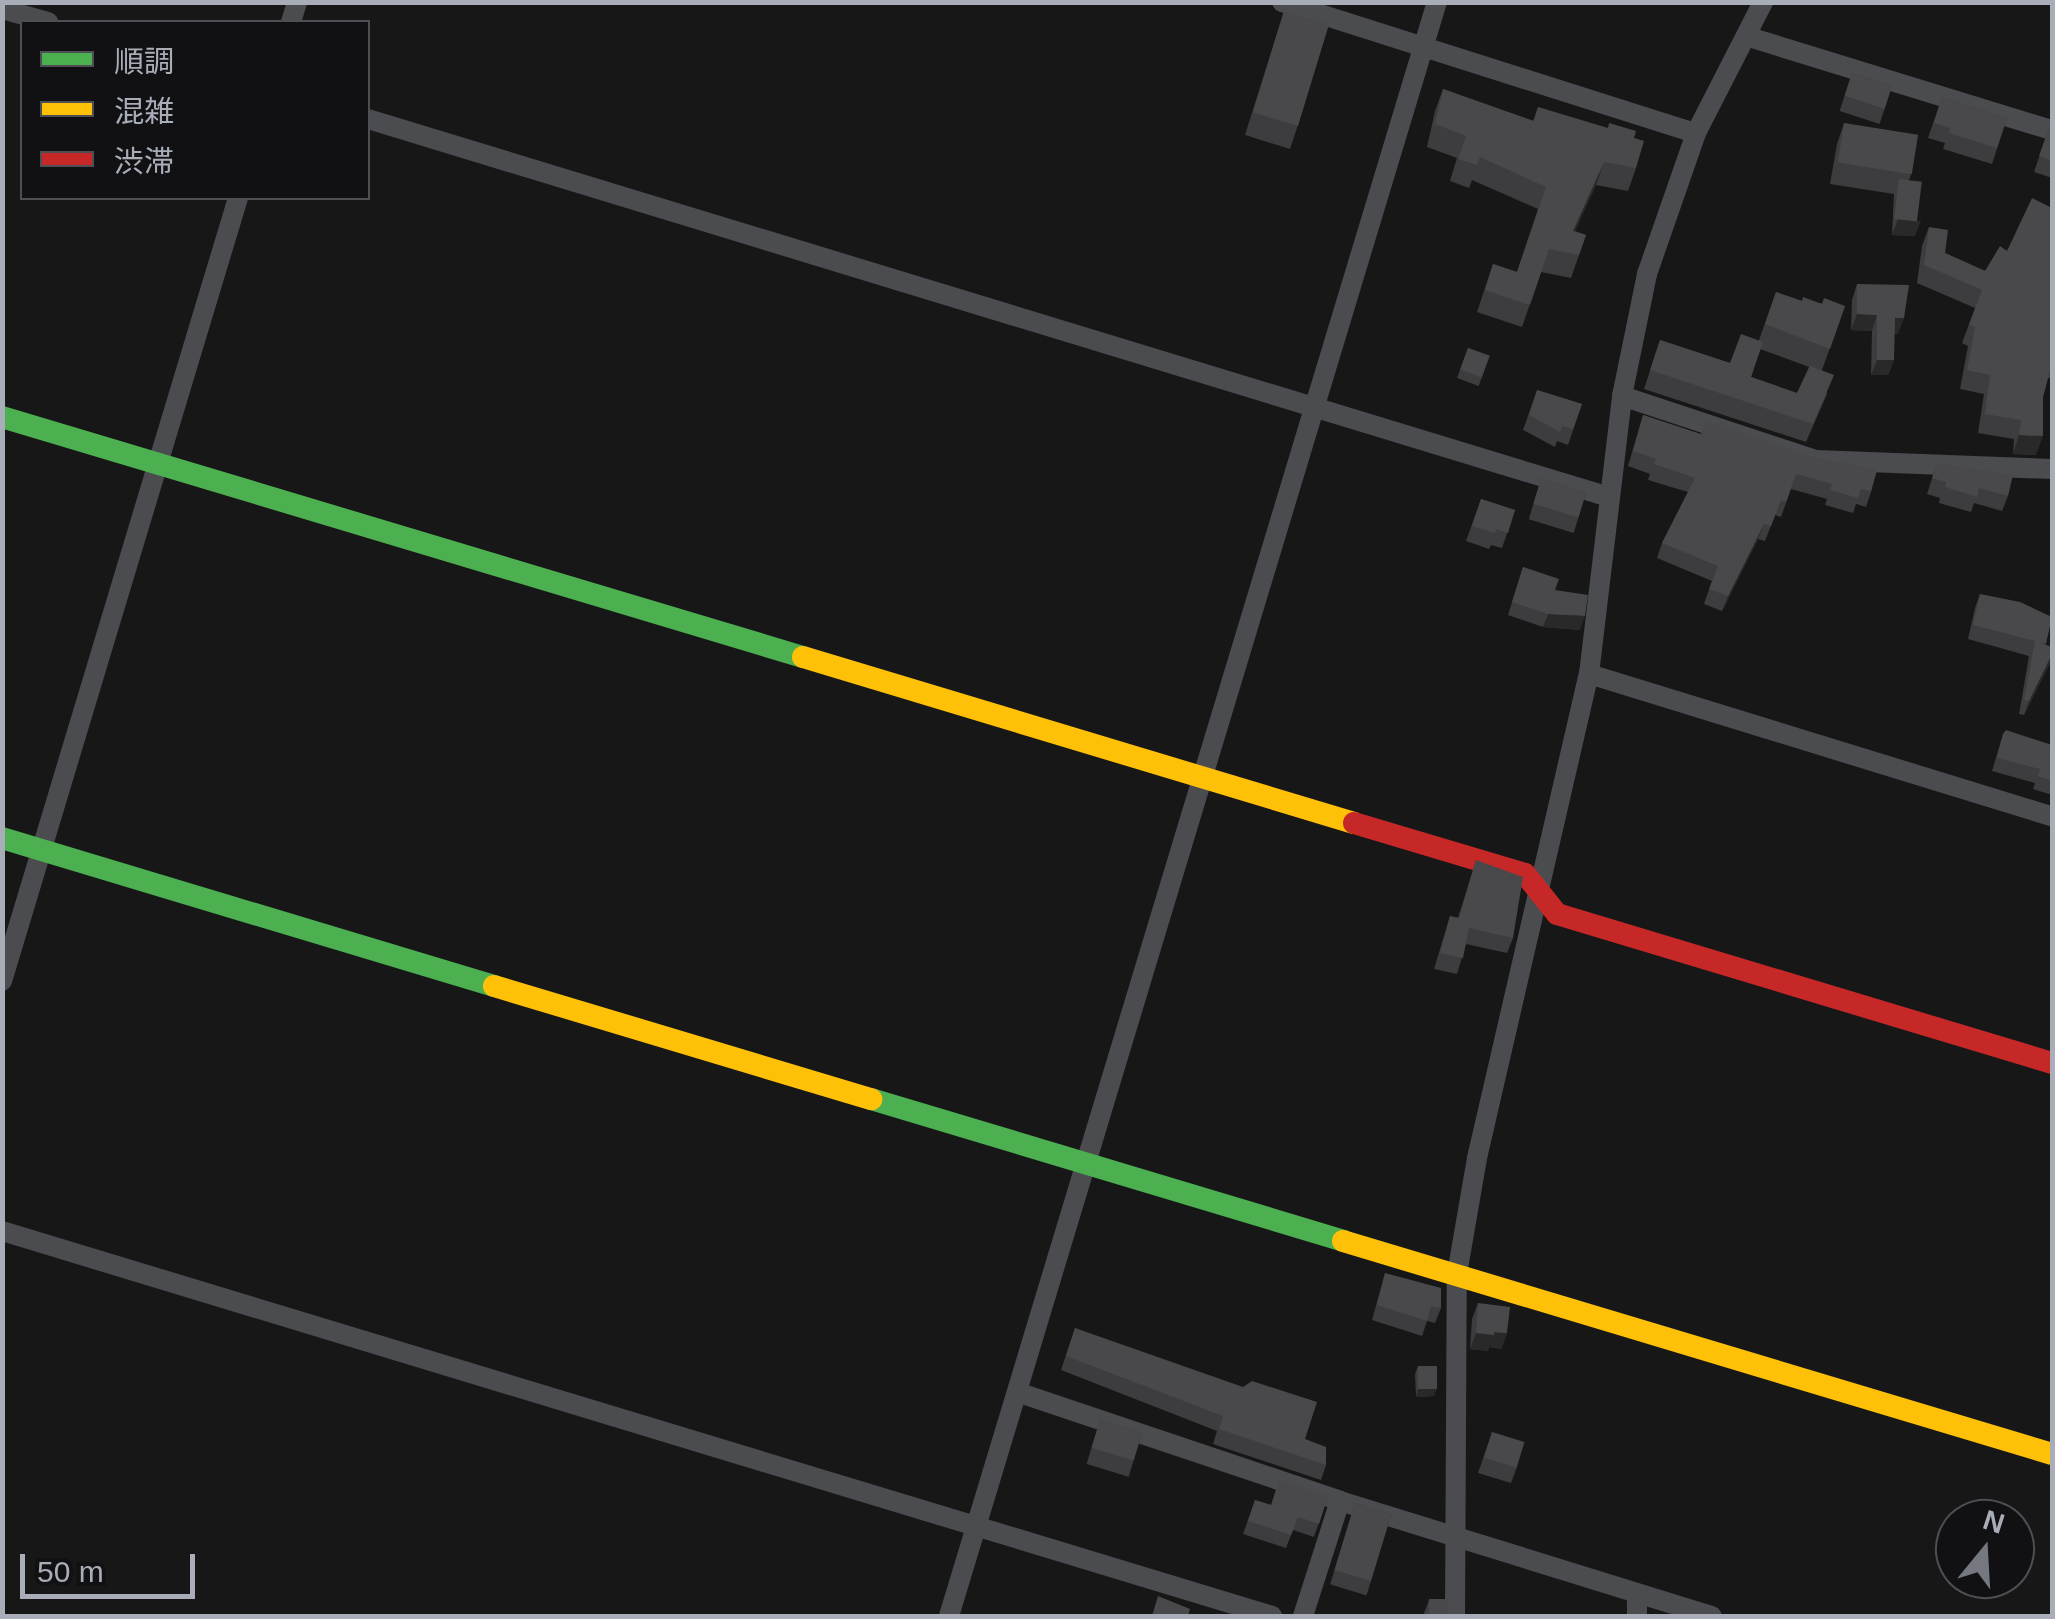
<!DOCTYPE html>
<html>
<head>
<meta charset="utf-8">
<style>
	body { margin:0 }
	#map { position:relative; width:2055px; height:1619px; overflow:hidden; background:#171717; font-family:Helvetica,"Noto Sans JP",sans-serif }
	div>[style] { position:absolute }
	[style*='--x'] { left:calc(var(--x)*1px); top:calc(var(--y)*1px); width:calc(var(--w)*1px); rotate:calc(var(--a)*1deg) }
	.street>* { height:20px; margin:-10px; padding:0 10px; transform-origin:10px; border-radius:10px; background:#4b4c50 }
	.fast>* { height:22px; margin:-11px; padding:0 11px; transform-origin:11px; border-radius:11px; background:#4caf50 }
	.slow>* { height:22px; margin:-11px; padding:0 11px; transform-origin:11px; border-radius:11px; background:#ffc107 }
	.jam>* { height:22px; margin:-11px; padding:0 11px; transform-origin:11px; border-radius:11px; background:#c62828 }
	.wall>* { inset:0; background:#3d3d3f; transform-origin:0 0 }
	.shaded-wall>* { inset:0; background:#29292a }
	.building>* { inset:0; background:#49494c; transform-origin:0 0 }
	span { translate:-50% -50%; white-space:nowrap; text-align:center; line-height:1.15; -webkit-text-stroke:9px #111113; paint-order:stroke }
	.frame { position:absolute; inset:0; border:5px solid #a8adb8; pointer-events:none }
	.legend { position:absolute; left:20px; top:20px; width:350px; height:180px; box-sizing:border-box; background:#111113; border:2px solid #4d4f55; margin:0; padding:12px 18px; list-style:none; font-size:30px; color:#a8adb8 }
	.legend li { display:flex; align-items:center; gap:20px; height:50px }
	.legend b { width:50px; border:2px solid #4d4f55 }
	.north { position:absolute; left:1935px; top:1499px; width:100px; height:100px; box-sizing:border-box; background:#111113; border:2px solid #4d4f55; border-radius:50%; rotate:18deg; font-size:28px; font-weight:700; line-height:40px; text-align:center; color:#a8adb8 }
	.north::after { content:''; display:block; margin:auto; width:35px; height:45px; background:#757880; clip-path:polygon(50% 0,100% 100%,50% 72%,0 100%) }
	.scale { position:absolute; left:20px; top:1554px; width:175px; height:45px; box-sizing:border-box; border:5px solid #a8adb8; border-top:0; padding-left:12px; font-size:30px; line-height:35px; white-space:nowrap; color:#a8adb8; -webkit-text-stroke:8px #111113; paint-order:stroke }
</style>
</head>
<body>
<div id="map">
	<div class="street">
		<i style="--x:1282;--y:2;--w:434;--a:17.6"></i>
		<i style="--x:2;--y:9;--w:48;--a:15.8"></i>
		<i style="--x:291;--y:22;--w:21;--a:-73"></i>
		<i style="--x:1749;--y:37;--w:317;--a:17.1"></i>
		<i style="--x:368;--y:119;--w:1297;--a:16.94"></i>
		<i style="--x:1622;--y:396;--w:204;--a:18.3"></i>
		<i style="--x:1816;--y:460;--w:236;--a:2.2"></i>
		<i style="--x:1589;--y:674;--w:484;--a:17.1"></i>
		<i style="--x:2;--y:981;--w:818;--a:-73.23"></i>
		<i style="--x:2;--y:1231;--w:1327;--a:16.86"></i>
		<i style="--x:1017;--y:1392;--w:341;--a:18.6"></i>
		<i style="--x:1340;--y:1501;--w:389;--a:17.2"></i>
		<i style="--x:949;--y:1616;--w:1686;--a:-73.18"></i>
		<i style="--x:1303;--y:1616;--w:121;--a:-72.2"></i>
		<i style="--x:1455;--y:1616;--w:342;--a:-89.7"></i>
		<i style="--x:1457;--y:1274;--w:118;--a:-80.2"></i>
		<i style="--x:1477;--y:1158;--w:497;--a:-77"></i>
		<i style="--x:1589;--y:674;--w:280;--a:-83.2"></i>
		<i style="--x:1622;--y:396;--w:125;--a:-78.4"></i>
		<i style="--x:1647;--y:274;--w:149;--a:-70.8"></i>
		<i style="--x:1696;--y:133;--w:147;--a:-62.9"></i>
		<i style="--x:1637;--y:1616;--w:21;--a:-90"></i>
	</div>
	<div class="fast">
		<i style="--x:2;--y:417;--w:836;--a:16.68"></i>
		<i style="--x:2;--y:838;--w:514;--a:16.74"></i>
		<i style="--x:871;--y:1099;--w:493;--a:16.7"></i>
	</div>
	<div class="slow">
		<i style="--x:803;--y:657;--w:575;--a:16.77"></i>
		<i style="--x:494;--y:986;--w:394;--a:16.7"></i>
		<i style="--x:1343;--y:1241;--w:740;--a:16.72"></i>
	</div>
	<div class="jam">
		<i style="--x:1354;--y:823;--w:178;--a:16.6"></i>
		<i style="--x:1525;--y:874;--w:51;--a:51.3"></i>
		<i style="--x:1557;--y:914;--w:517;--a:16.75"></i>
	</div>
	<div class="wall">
		<i style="clip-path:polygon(1284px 11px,1298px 125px,1290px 149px,1245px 135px)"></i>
		<i style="left:1852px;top:73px;width:42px;height:40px;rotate:18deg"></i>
		<i style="clip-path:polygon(1443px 89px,1533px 121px,1538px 107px,1634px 138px,1636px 168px,1628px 191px,1596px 185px,1575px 231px,1586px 235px,1571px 278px,1541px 272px,1522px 327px,1477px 312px,1493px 264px,1517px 272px,1538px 209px,1472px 180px,1469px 188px,1450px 181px,1457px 158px,1427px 147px,1435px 111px)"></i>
		<i style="clip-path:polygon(1942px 97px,2007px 118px,1992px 164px,1943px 149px,1945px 143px,1928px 138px)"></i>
		<i style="clip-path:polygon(1844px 123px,1911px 175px,1909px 180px,1915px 236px,1892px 235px,1894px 194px,1830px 184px,1837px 144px)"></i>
		<i style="clip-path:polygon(2049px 128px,2052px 129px,2052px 178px,2034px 172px)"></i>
		<i style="clip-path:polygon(2052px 208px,2052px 379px,2048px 378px,2043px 397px,2036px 455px,2013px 454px,2014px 439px,1978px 433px,1984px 394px,1960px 389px,1968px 346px,1962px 343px,1975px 308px,1917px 283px,1922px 246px,1929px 227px,1945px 253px,1985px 271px)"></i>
		<i style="clip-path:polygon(1857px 284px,1898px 334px,1894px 334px,1894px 360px,1888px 375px,1871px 375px,1872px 331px,1851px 330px,1852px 300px)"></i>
		<i style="clip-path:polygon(evenodd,1776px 292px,1802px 301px,1845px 306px,1822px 370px,1827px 394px,1806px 442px,1644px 389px,1660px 340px,1730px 363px,1759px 340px,1776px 292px,1760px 349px,1809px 367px,1797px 393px,1751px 377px,1760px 349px)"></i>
		<i style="left:1468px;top:348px;width:23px;height:32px;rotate:20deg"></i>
		<i style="clip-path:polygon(1537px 390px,1582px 404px,1568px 445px,1557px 441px,1555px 447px,1523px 430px)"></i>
		<i style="clip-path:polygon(1643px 415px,1871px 492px,1866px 507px,1856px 504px,1853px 513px,1825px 505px,1827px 499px,1791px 489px,1781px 517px,1775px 515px,1765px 541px,1758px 539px,1722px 611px,1704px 604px,1712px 581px,1657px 558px,1662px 543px,1688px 492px,1648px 480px,1650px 474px,1628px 466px)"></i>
		<i style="clip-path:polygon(1937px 463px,2008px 496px,2002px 511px,1974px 503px,1971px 512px,1939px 503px,1940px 498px,1927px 494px)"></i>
		<i style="left:1541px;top:479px;width:47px;height:42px;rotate:17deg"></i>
		<i style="clip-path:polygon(1481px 499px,1515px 510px,1502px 548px,1491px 545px,1489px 549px,1466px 541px)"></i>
		<i style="clip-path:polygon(1523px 567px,1555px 590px,1580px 630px,1543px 627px,1508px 615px)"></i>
		<i style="clip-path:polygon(1980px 594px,2046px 645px,2050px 663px,2024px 715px,2019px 714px,2029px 656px,1968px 639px,1975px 608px)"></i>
		<i style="clip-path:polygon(2003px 734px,2052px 745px,2052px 795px,2033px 789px,2035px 783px,1992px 771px)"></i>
		<i style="clip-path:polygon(1476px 860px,1513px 938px,1507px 953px,1466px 944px,1457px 974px,1434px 969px,1450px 916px,1458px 918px)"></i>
		<i style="clip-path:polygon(1385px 1273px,1441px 1308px,1435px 1323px,1427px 1321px,1422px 1336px,1372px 1320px)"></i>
		<i style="clip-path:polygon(1478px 1303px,1507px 1333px,1501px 1349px,1489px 1347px,1488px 1351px,1470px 1349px,1472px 1319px)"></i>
		<i style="clip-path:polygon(1075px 1328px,1305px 1439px,1326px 1465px,1321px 1480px,1213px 1444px,1217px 1431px,1061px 1370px)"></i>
		<i style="clip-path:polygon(1418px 1366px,1436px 1389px,1434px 1396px,1416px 1397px,1415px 1374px)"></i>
		<i style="left:1100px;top:1420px;width:44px;height:46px;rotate:17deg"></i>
		<i style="clip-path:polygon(1492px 1432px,1517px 1467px,1511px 1483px,1478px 1473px)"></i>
		<i style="clip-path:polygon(1328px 1496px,1314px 1537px,1293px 1530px,1286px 1548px,1243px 1534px,1255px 1500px,1271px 1505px)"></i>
		<i style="left:1355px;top:1503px;width:38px;height:85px;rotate:17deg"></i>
		<i style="clip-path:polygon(1429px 1600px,1448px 1616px,1423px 1616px)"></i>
	</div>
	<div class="shaded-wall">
		<i style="clip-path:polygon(1604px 162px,1596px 185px,1565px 253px,1573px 231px)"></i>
		<i style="clip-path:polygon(1898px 219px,1921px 221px,1915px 236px,1892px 235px)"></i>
		<i style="clip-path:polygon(1857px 314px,1877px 315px,1872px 331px,1851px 330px)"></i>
		<i style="clip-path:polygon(1895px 318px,1904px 318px,1898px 334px,1889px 333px)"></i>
		<i style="clip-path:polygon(1877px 360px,1894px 360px,1888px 375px,1871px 375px)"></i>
		<i style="clip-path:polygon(2019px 435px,2043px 436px,2036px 455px,2013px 454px)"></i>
		<i style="clip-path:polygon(1764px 524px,1758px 539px,1722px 611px,1728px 596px)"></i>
		<i style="clip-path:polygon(1548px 614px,1585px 616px,1580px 630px,1543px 627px)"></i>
		<i style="clip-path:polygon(2052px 654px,2050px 663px,2024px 715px,2029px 701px)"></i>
		<i style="clip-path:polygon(1494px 1332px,1507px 1333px,1501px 1349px,1489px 1347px,1488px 1351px,1470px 1349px,1476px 1333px)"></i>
		<i style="clip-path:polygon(1418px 1389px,1436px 1389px,1434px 1396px,1416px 1397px)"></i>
	</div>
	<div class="building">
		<i style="left:1284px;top:11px;width:47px;height:106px;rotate:17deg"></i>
		<i style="left:1852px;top:73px;width:42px;height:24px;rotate:18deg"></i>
		<i style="clip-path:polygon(1443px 89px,1534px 121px,1538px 107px,1608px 128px,1609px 123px,1636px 131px,1634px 138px,1644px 141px,1636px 168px,1604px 162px,1573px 231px,1586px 235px,1579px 255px,1549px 249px,1530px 305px,1485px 290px,1493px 264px,1517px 272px,1546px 187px,1480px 157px,1477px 165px,1458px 159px,1466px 136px,1435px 124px)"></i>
		<i style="clip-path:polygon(1942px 97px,2007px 118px,1997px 148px,1949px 133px,1950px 128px,1934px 123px)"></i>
		<i style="left:1844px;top:123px;width:75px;height:40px;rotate:9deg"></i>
		<i style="clip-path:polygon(2049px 128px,2052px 129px,2052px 161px,2039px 156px)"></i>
		<i style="left:1899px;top:179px;width:23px;height:40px;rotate:7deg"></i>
		<i style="clip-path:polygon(2032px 198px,2052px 208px,2052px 362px,2043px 397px,2043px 436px,2019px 435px,2021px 420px,1985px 414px,1990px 375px,1967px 370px,1975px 327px,1969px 325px,1982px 290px,1924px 265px,1929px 227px,1948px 230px,1945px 253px,1985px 271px,2000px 246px,2007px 251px)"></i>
		<i style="clip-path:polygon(1857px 284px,1909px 285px,1904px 318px,1895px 318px,1894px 360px,1877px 360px,1877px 315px,1857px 314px)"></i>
		<i style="clip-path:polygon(1776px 292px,1802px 301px,1803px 297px,1822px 304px,1824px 298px,1845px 306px,1830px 349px,1765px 324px)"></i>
		<i style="clip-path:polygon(1741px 334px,1763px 342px,1751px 377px,1797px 393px,1810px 366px,1834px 375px,1813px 424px,1650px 370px,1660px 340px,1730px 363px)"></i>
		<i style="left:1468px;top:348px;width:23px;height:23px;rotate:20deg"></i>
		<i style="clip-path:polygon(1537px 390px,1582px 404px,1573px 429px,1562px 426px,1560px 432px,1529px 415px)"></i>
		<i style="clip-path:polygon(1643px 415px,1701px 434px,1706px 421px,1817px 458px,1877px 470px,1871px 492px,1861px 489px,1858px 498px,1830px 490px,1832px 484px,1796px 474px,1786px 502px,1781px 500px,1771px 526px,1764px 524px,1728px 596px,1709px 589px,1718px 566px,1662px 543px,1695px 478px,1654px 464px,1656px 459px,1633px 451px)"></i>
		<i style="clip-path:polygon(1937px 463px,2013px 475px,2008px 496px,1979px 488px,1977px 497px,1945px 487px,1946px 482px,1932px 478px)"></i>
		<i style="left:1541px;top:479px;width:47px;height:26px;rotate:17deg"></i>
		<i style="clip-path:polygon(1481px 499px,1515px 510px,1508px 533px,1496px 529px,1495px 533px,1472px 526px)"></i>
		<i style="clip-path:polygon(1523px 567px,1559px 579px,1555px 590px,1588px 595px,1585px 616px,1548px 614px,1512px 602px)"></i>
		<i style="clip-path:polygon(1980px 594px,2020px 602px,2052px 617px,2046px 644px,2038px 642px,2052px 647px,2052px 654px,2029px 701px,2024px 700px,2035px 641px,1973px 625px)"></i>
		<i style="clip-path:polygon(2006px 730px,2052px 745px,2052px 781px,2038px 776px,2040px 769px,1997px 758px,2003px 734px)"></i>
		<i style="clip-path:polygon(1476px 860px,1523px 877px,1513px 938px,1469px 928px,1463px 958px,1440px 953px,1450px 916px,1459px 918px)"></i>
		<i style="clip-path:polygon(1385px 1273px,1441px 1288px,1441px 1308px,1431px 1306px,1427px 1321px,1377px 1305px)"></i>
		<i style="clip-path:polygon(1478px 1303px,1510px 1307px,1507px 1333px,1494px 1332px,1494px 1335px,1476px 1333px)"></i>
		<i style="clip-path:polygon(1075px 1328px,1243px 1387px,1252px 1381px,1317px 1402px,1305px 1439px,1326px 1447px,1326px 1465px,1219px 1429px,1223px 1416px,1066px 1356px)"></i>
		<i style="left:1418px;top:1366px;width:19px;height:23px"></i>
		<i style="left:1100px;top:1420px;width:44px;height:29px;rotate:17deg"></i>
		<i style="left:1492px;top:1432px;width:34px;height:27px;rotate:17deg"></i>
		<i style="clip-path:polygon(1279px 1480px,1328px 1496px,1319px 1524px,1298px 1517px,1291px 1535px,1248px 1521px,1255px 1500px,1271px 1505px)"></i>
		<i style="left:1355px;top:1503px;width:38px;height:70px;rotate:17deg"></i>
		<i style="clip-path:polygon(1158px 1596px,1190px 1609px,1188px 1616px,1152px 1616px)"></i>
		<i style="left:1448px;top:1599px;width:17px;height:19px;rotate:90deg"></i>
	</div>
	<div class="frame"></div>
	<ul class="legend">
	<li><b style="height:12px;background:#4caf50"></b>順調</li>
	<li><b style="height:12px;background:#ffc107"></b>混雑</li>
	<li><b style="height:12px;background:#c62828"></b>渋滞</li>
	</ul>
	<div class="north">N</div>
	<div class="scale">50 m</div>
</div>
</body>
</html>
